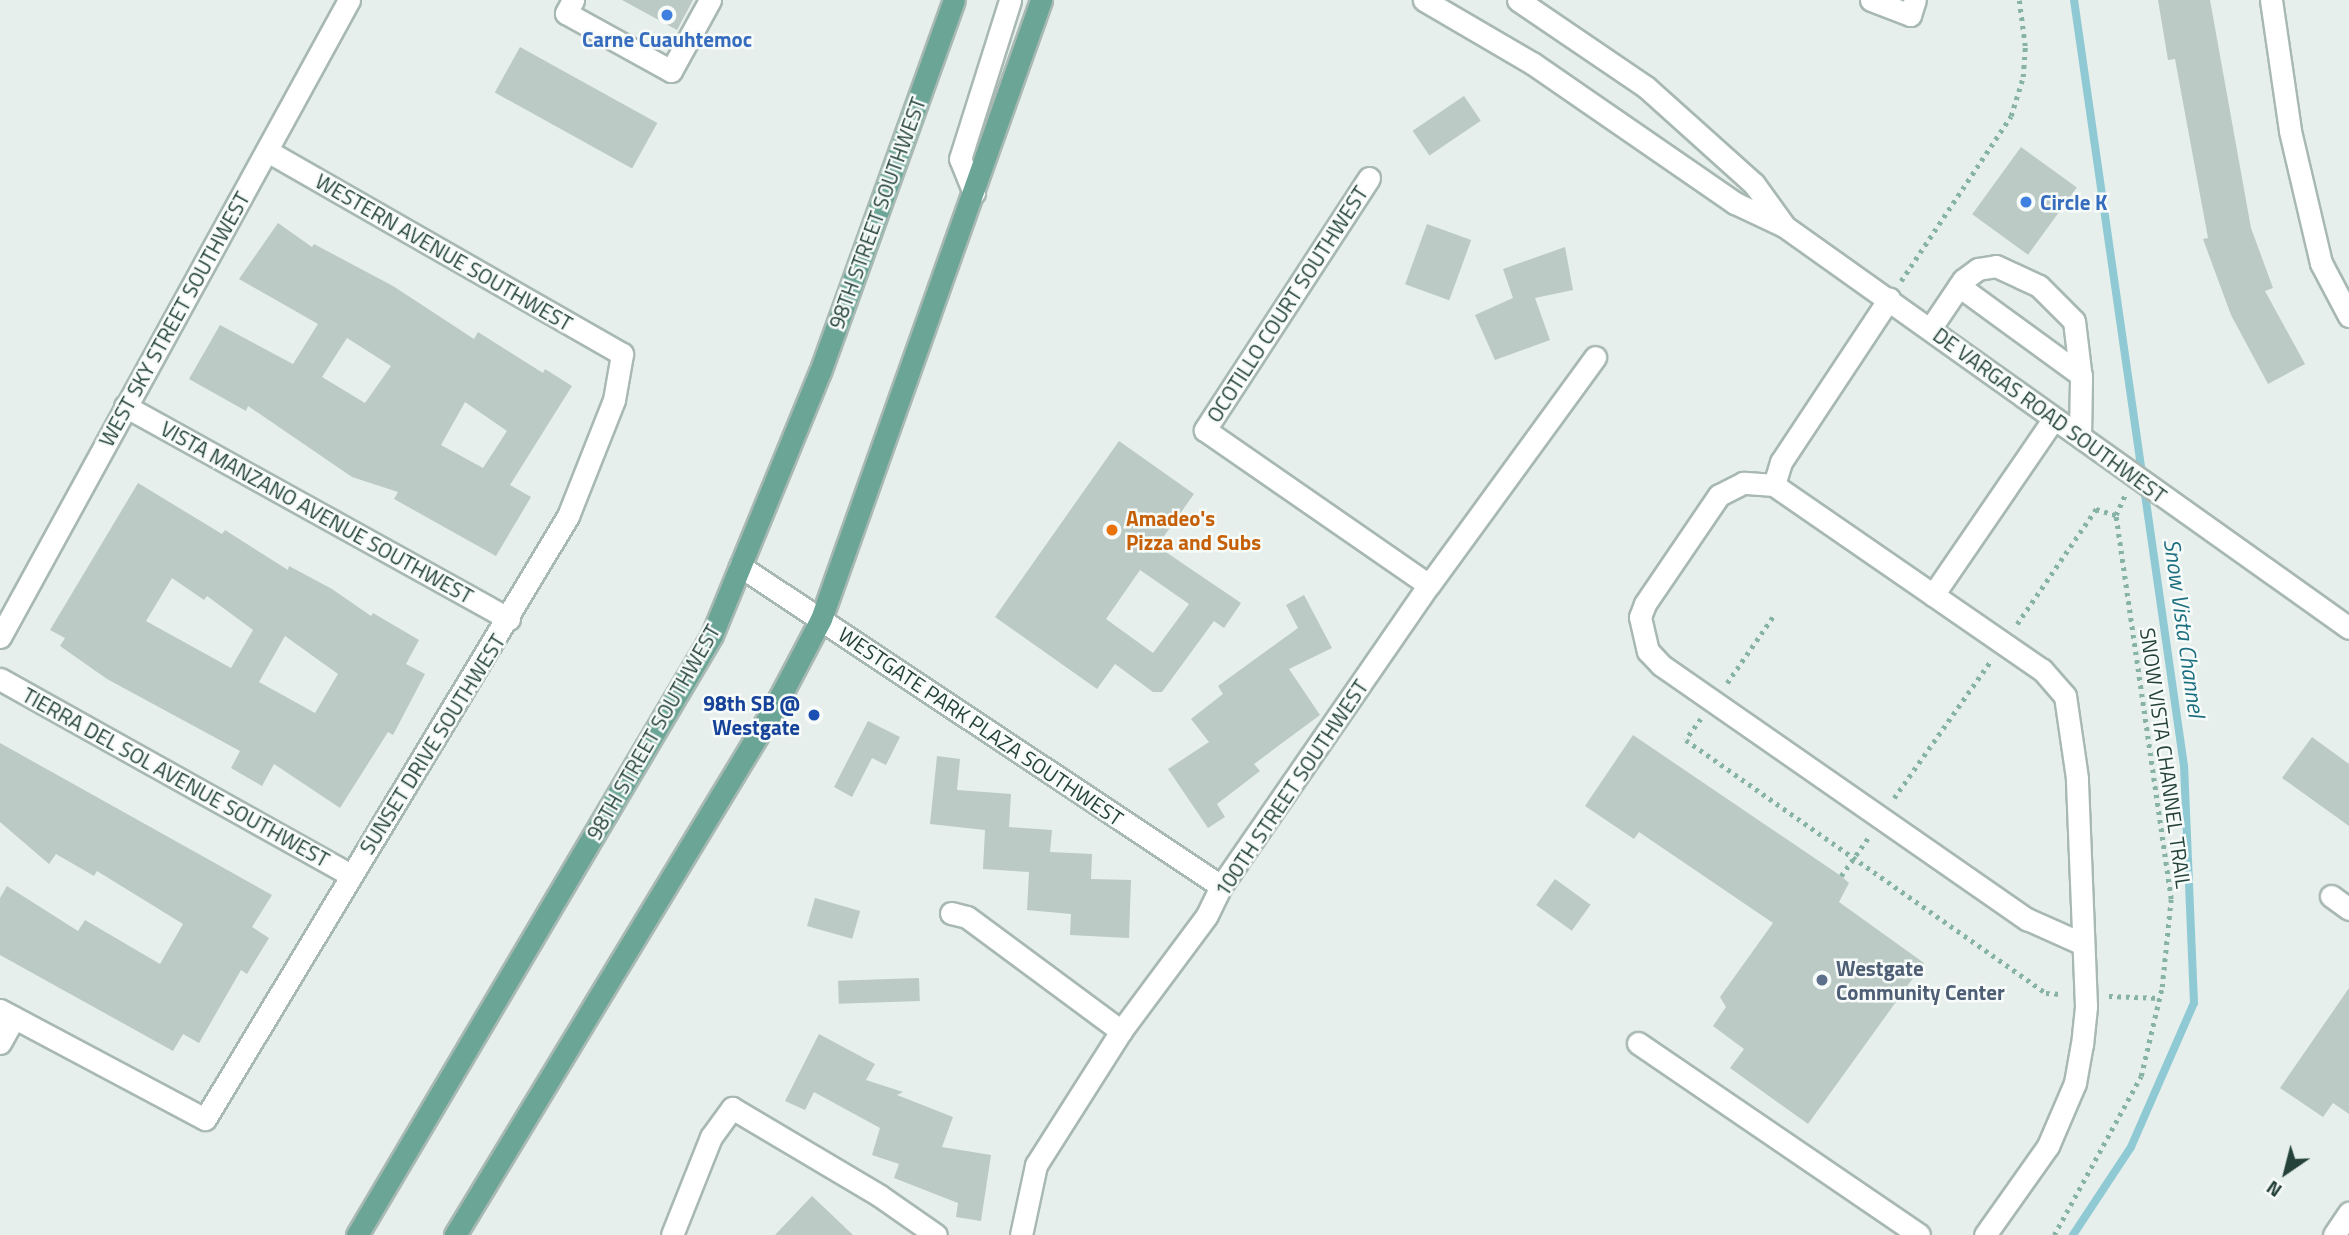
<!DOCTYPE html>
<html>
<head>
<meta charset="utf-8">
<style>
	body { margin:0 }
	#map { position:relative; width:2349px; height:1235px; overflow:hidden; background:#e6efeb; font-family:"Titillium Web",sans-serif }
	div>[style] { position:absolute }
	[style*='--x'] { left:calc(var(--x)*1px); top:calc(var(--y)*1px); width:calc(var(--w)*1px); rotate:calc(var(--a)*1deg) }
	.stream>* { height:8px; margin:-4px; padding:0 4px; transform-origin:4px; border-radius:4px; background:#8ec9d4 }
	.building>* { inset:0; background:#bbcac4; transform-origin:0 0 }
	.path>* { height:4.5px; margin-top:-2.25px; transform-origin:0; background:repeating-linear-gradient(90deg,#86b3a5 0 3.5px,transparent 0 8.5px) }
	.roads { filter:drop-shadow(2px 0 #a8b8b2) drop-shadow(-2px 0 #a8b8b2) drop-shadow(0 2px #a8b8b2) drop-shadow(0 -2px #a8b8b2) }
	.minor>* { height:21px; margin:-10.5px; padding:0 10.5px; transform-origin:10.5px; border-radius:10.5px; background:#fff }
	.major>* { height:21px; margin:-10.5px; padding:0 10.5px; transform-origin:10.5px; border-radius:10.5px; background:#6aa596 }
	.dots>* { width:19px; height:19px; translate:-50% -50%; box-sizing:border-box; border:4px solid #f7fbf9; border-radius:50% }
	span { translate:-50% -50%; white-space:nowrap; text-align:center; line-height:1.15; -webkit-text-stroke:5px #f7fbf9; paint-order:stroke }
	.shop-label { font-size:21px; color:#366cbe; font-weight:700 }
	.left { translate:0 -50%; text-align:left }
	.street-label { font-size:21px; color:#24423a }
	.food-label { font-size:21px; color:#c56008; font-weight:700 }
	.transit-label { font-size:21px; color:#164399; font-weight:700 }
	.right { translate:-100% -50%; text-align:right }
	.service-label { font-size:21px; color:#4e5e75; font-weight:700 }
	.water-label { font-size:23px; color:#1c6f80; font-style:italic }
	.north { position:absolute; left:2251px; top:1137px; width:70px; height:70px; -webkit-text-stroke:5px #f7fbf9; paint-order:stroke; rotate:215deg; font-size:19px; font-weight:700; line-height:28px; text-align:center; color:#24423a }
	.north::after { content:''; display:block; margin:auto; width:24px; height:32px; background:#24423a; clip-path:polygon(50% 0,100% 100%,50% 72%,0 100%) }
</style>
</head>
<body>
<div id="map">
	<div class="stream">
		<i style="--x:2073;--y:1235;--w:105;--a:-56.6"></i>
		<i style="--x:2131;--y:1147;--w:157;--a:-66.4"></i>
		<i style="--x:2194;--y:1003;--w:237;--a:-92.4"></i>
		<i style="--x:2184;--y:766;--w:774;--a:-98.17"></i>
	</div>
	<div class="building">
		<i style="clip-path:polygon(622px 0,693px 0,677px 30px)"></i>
		<i style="clip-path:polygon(2158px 0,2210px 0,2251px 228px,2273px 288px,2265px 291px,2305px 364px,2268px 384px,2231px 315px,2203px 239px,2208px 238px,2175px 59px,2168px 60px)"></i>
		<i style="left:520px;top:47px;width:157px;height:52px;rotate:29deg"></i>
		<i style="left:1464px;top:96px;width:30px;height:62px;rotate:56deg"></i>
		<i style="left:2021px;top:147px;width:69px;height:83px;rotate:36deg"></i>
		<i style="clip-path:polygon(evenodd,278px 223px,312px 247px,314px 244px,393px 286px,474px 339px,478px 332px,543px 373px,545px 369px,572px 386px,510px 485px,531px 497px,496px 556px,394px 499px,398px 492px,352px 477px,248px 406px,246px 411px,189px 379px,220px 325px,293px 364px,318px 324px,239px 279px,278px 223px,347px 338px,391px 366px,365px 403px,322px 377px,347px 338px,278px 223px,465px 402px,507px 431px,483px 468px,441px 445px,465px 402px)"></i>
		<i style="left:1427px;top:224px;width:47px;height:64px;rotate:20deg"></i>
		<i style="clip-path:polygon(1565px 247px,1573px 290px,1535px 298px,1550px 340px,1495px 360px,1475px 315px,1513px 298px,1503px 269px)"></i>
		<i style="clip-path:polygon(evenodd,1119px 441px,1194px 494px,1157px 546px,1241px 603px,1224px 628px,1214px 621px,1162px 692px,1153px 692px,1115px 664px,1097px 689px,995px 617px,1119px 441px,1140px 570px,1189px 604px,1153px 653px,1106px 619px,1140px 570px)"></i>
		<i style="clip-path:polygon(evenodd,138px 483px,222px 534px,225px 530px,288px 570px,289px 566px,332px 589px,371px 616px,373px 613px,419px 640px,406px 664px,425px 674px,393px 735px,388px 732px,340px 808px,274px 764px,262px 786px,231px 768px,240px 751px,107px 679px,60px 646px,65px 638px,50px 630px,138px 483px,172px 578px,204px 600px,207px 596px,253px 630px,231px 668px,146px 621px,172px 578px,138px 483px,285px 636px,338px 674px,315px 713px,259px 682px,285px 636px)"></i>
		<i style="clip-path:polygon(1304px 595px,1332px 648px,1289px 669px,1320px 715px,1254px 764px,1260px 771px,1217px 804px,1225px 817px,1208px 828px,1168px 769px,1209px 742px,1191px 719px,1223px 694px,1218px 686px,1298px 628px,1286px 605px)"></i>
		<i style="clip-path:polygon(868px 721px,900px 737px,886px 765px,872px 758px,852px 797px,834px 787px)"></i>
		<i style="clip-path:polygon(1633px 735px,1841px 876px,1849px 883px,1839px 902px,1924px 963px,1808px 1124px,1730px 1068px,1744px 1049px,1713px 1026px,1726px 1007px,1720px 997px,1773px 923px,1639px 832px,1634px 839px,1585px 806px)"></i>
		<i style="clip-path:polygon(2312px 737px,2349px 764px,2349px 826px,2282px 778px)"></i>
		<i style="clip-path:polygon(0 743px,272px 895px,252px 927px,269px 938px,247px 974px,241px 970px,199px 1043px,183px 1034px,173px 1051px,0 955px,0 898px,7px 886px,78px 931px,85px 920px,160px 964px,183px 924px,97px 871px,94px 876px,56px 854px,49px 864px,0 822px)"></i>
		<i style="clip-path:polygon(937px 756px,960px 759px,957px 790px,1011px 794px,1009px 827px,1052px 830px,1050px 852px,1092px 854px,1091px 879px,1131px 880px,1129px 938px,1070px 935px,1071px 914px,1027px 910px,1029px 872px,983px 869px,985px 830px,930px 824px)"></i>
		<i style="left:1555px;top:879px;width:44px;height:32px;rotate:36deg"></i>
		<i style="left:815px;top:898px;width:47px;height:29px;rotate:16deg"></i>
		<i style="left:919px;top:978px;width:23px;height:81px;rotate:88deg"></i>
		<i style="clip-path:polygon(2349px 988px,2349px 1114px,2333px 1103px,2323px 1117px,2280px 1088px)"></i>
		<i style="clip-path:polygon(819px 1034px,875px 1064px,866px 1080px,903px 1092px,897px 1095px,953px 1117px,942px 1147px,991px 1155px,981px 1221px,956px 1217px,958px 1203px,894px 1178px,899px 1164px,872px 1155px,880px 1128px,814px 1092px,805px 1110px,785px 1101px)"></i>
		<i style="clip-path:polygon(812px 1196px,853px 1235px,775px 1235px)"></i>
	</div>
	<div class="path">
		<i style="--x:1901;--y:281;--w:198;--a:-56.3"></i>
		<i style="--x:2011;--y:116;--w:41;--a:-72.9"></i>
		<i style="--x:2023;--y:77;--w:31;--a:-86"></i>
		<i style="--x:2025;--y:46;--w:46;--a:-97.4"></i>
		<i style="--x:2017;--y:624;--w:140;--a:-55.5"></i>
		<i style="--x:2096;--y:509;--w:21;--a:17"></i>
		<i style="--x:1727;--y:683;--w:83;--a:-55.3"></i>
		<i style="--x:1701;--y:719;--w:26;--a:126"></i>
		<i style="--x:1686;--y:740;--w:440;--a:35.1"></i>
		<i style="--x:2046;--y:993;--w:16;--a:4"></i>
		<i style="--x:1894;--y:798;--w:166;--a:-54.8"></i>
		<i style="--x:1841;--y:876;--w:47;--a:-54.6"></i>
		<i style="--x:2109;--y:996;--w:51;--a:2.2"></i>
		<i style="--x:2054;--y:1235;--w:181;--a:-61.3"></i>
		<i style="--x:2141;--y:1076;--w:91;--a:-76.7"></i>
		<i style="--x:2162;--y:987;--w:88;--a:-84.2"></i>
		<i style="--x:2171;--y:899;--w:388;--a:-98.2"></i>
		<i style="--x:2116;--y:515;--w:22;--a:-66"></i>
	</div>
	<div class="roads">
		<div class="minor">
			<i style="--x:573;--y:0;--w:15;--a:118"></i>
			<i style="--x:566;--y:13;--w:120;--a:28.9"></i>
			<i style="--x:671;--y:71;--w:81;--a:-61.2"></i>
			<i style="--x:1424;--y:0;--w:125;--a:30.3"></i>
			<i style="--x:1532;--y:63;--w:247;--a:34.6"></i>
			<i style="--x:1735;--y:203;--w:54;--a:25.1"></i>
			<i style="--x:1784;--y:226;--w:693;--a:35.43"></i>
			<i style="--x:1518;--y:0;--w:155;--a:34.2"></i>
			<i style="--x:1646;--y:87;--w:145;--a:41.9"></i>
			<i style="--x:1754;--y:184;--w:49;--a:54.1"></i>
			<i style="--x:1871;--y:0;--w:42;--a:21"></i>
			<i style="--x:1910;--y:15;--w:16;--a:-72"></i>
			<i style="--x:2271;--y:0;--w:132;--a:81.7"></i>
			<i style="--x:2290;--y:131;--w:136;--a:76.8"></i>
			<i style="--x:2321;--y:263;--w:60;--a:62.2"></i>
			<i style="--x:1369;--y:178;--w:301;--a:123.1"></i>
			<i style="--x:1205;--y:430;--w:272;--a:34.7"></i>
			<i style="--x:974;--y:193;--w:37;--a:-112"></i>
			<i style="--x:960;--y:159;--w:167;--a:-72.5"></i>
			<i style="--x:1959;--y:286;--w:151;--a:36.1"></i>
			<i style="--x:1930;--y:329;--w:59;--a:-56"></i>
			<i style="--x:1963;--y:280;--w:19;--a:-36"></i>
			<i style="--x:1978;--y:269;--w:18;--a:-9"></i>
			<i style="--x:1996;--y:266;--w:47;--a:24.9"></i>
			<i style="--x:2039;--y:286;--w:49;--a:45"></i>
			<i style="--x:2074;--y:321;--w:58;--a:83.1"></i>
			<i style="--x:2081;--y:379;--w:57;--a:91"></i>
			<i style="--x:125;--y:406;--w:439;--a:29"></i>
			<i style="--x:1774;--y:485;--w:24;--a:-73"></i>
			<i style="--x:1781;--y:462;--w:196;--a:-56.5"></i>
			<i style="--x:740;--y:566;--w:578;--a:33.64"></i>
			<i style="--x:1933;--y:595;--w:214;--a:-55.6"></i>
			<i style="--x:0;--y:637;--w:726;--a:-61.28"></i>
			<i style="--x:0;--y:679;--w:402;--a:29.2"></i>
			<i style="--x:2331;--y:896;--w:22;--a:36"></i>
			<i style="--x:951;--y:913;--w:16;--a:14"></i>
			<i style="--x:967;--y:917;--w:192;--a:36.5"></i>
			<i style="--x:0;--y:1010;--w:232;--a:28"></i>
			<i style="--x:205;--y:1119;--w:704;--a:-58.95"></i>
			<i style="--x:568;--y:516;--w:125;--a:-68.4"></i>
			<i style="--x:614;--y:400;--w:47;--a:-80.1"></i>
			<i style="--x:622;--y:354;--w:409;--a:-150.2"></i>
			<i style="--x:0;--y:1043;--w:29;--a:-61"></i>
			<i style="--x:1638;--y:1043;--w:340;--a:34.3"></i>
			<i style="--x:672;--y:1235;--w:105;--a:-68.3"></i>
			<i style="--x:711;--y:1137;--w:36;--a:-54"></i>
			<i style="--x:732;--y:1108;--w:172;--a:30.7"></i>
			<i style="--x:880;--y:1196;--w:68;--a:34.9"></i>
			<i style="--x:1021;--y:1235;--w:72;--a:-77.9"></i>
			<i style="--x:1036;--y:1165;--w:159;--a:-57.6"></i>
			<i style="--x:1121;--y:1031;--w:144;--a:-53.4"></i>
			<i style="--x:1207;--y:915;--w:32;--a:-64"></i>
			<i style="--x:1221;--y:886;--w:366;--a:-55.4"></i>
			<i style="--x:1429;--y:585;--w:282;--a:-53.9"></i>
			<i style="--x:1985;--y:1235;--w:109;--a:-54.7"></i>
			<i style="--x:2048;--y:1146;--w:69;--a:-66.8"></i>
			<i style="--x:2075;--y:1083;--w:39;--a:-80"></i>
			<i style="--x:2082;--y:1045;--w:39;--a:-84"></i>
			<i style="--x:2086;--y:1006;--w:228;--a:-92.3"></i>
			<i style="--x:2077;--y:778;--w:83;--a:-98.3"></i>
			<i style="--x:2065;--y:696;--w:35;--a:-131"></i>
			<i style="--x:2042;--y:670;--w:326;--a:-145.4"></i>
			<i style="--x:1774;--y:485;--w:31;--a:-176"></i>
			<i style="--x:1743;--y:483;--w:27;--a:153"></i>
			<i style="--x:1719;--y:495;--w:132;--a:124.2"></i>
			<i style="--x:1645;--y:604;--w:14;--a:111"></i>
			<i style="--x:1640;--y:617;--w:35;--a:77"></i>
			<i style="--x:1648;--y:651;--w:19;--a:47"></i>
			<i style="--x:1661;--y:665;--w:446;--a:34.8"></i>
			<i style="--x:2027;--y:919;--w:61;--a:24.1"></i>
			<i style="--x:2334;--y:1235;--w:27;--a:-56"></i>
		</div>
		<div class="major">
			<i style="--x:357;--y:1235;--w:697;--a:-59.39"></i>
			<i style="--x:712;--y:635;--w:284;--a:-67.7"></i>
			<i style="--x:820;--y:372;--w:395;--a:-70.2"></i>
			<i style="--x:455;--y:1235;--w:614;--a:-58.8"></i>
			<i style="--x:773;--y:710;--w:103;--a:-62.2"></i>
			<i style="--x:821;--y:619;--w:657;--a:-70.43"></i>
		</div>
	</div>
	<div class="dots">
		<i style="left:667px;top:15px;background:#3f7fe0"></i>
		<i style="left:2026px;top:202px;background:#3f7fe0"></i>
		<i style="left:1112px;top:530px;background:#e8710a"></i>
		<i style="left:814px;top:715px;background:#1a4fb4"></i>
		<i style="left:1822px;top:980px;background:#5c6f8a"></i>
	</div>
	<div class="shop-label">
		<span style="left:667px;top:39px">Carne Cuauhtemoc</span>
		<span class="left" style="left:2040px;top:202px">Circle K</span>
	</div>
	<div class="street-label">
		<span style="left:877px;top:213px;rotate:-70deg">98TH STREET SOUTHWEST</span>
		<span style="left:444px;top:252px;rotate:30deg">WESTERN AVENUE SOUTHWEST</span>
		<span style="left:1287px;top:304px;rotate:-57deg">OCOTILLO COURT SOUTHWEST</span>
		<span style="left:174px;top:319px;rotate:-61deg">WEST SKY STREET SOUTHWEST</span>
		<span style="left:2050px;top:415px;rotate:36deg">DE VARGAS ROAD SOUTHWEST</span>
		<span style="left:317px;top:512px;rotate:29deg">VISTA MANZANO AVENUE SOUTHWEST</span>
		<span style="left:981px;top:726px;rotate:34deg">WESTGATE PARK PLAZA SOUTHWEST</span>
		<span style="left:653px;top:732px;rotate:-60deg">98TH STREET SOUTHWEST</span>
		<span style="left:432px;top:744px;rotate:-58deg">SUNSET DRIVE SOUTHWEST</span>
		<span style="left:2166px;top:758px;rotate:82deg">SNOW VISTA CHANNEL TRAIL</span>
		<span style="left:176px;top:777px;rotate:29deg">TIERRA DEL SOL AVENUE SOUTHWEST</span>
		<span style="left:1291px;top:788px;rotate:-56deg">100TH STREET SOUTHWEST</span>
	</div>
	<div class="food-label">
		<span class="left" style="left:1126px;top:530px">Amadeo's<br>Pizza and Subs</span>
	</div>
	<div class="transit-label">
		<span class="right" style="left:800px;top:715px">98th SB @<br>Westgate</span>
	</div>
	<div class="service-label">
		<span class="left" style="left:1836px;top:980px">Westgate<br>Community Center</span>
	</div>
	<div class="water-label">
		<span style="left:2184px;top:628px;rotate:82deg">Snow Vista Channel</span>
	</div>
	<div class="north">N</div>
</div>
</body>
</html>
